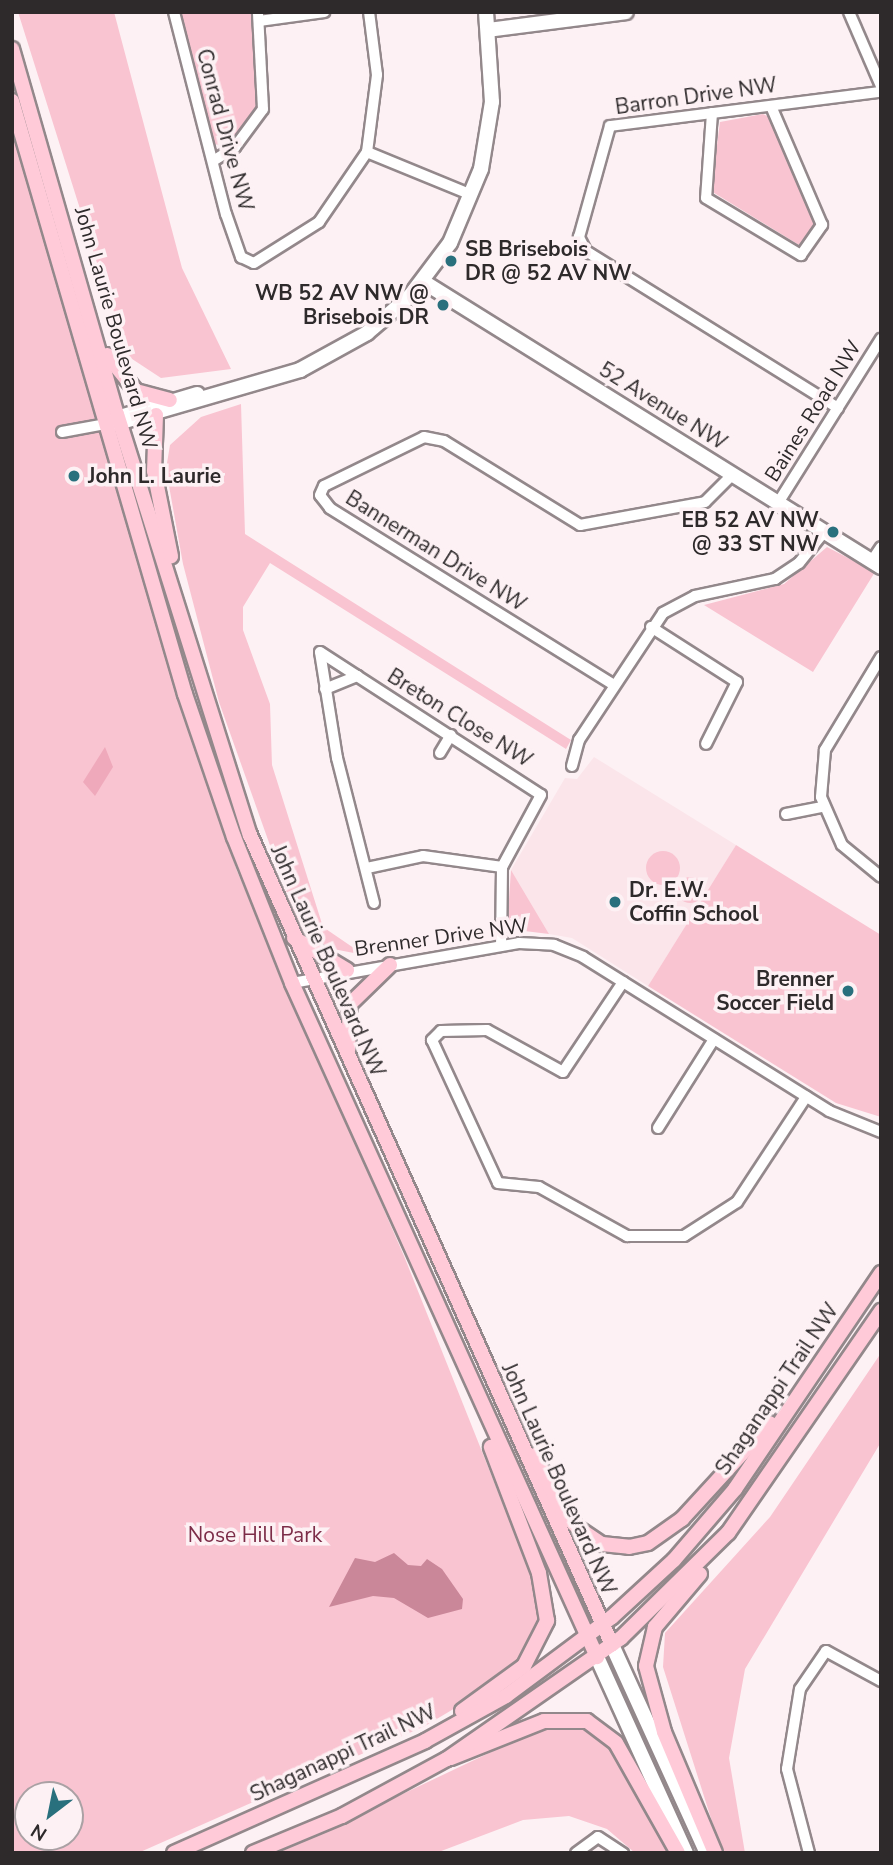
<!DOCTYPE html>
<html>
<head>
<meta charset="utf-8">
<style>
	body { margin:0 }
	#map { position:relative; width:893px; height:1865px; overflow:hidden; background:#fdf1f4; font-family:"Nunito Sans",sans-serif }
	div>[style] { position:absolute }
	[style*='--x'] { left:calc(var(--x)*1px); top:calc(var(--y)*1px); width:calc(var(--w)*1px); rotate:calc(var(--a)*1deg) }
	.built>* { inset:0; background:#fbe5ea }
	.green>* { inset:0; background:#f9c4d1 }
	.round { border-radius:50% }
	.forest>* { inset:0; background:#efa9bb }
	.water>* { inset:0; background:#ca8799 }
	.roads { filter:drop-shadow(2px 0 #93888b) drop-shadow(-2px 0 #93888b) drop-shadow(0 2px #93888b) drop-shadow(0 -2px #93888b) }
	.street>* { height:10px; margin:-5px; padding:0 5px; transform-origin:5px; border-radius:5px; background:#fff }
	.secondary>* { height:14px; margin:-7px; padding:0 7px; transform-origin:7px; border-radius:7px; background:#fff }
	.primary>* { height:14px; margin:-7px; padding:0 7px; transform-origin:7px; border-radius:7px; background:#ffcad8 }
	.dots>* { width:19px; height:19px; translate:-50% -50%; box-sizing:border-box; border:4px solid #fdf1f4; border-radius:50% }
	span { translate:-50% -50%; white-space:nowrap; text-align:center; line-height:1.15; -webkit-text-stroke:7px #fdf1f4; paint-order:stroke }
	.street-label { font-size:21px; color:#2e2a2b }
	.poi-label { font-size:21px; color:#2e2a2b; font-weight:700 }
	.left { translate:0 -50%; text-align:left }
	.right { translate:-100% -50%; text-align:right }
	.park-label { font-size:21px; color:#7c2c48 }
	.frame { position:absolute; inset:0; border:14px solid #2e2a2b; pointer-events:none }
	.north { position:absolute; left:14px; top:1781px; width:70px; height:70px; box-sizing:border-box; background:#fdf1f4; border:2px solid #aaa1a4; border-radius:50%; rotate:212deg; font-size:19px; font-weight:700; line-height:28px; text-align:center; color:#2e2a2b }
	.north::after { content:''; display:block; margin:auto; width:24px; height:32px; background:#29707d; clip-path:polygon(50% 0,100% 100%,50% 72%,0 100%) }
</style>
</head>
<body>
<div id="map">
	<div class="built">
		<i style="clip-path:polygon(594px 757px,736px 845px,648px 986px,572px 938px,549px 934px,511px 870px,565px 778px,577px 779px)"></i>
	</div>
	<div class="green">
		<i style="clip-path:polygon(18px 12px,114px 12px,182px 268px,231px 369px,161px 378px,126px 355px)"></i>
		<i style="clip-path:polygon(179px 12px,252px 12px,260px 96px,254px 117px,228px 146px,213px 144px)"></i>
		<i style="clip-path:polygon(763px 114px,771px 118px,817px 225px,804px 248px,711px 191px,720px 122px)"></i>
		<i style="clip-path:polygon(evenodd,12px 131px,178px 696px,237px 871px,404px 1256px,540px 1597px,540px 1623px,526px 1653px,487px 1689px,425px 1726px,138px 1853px,12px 1853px,12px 131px,28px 1795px,70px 1795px,70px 1837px,28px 1837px,28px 1795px)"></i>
		<i style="clip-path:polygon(241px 404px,245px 534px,571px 740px,566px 749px,270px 563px,243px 607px,243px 630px,270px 704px,272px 765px,323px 927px,364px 955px,323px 947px,299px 927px,219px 702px,183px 564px,166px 469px,170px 445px,201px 417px)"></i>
		<i style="clip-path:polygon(827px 547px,875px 572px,813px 672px,704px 605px,784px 584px)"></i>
		<i style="clip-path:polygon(736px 845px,881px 935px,881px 1117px,836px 1103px,648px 986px)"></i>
		<i class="round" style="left:646px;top:851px;width:34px;height:34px"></i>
		<i style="clip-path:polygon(511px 870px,549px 934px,507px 929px)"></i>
		<i class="round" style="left:677px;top:877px;width:26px;height:26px"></i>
		<i style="clip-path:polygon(881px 1353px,881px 1442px,745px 1669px,729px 1758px,745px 1853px,722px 1853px,663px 1667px,665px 1633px,770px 1517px)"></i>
		<i style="clip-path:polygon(567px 1724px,589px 1729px,617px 1752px,668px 1853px,635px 1853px,607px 1829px,569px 1816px,523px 1820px,436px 1853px,278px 1853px,544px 1727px)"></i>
	</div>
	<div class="forest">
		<i style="clip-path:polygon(105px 747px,113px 767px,95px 796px,83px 782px)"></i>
	</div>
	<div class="water">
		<i style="clip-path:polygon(394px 1553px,408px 1565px,421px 1566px,427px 1559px,442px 1569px,463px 1599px,462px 1609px,428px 1618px,394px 1598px,373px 1596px,329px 1607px,355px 1558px,375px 1562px)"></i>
	</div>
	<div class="roads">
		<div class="street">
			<i style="--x:174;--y:12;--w:209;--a:75.6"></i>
			<i style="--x:226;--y:214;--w:46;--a:70.8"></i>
			<i style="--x:241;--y:257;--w:14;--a:25"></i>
			<i style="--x:254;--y:263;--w:77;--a:-32.2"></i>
			<i style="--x:319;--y:222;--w:85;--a:-55.6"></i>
			<i style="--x:367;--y:152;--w:78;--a:-82.6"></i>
			<i style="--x:377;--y:75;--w:64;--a:-97.2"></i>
			<i style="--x:849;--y:12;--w:81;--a:66.6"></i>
			<i style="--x:259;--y:21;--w:66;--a:-7.9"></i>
			<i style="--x:712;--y:113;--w:85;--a:94"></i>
			<i style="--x:706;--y:198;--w:111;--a:31"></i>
			<i style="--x:801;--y:255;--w:37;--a:-55"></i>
			<i style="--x:822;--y:225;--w:129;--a:-113.2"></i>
			<i style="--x:367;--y:152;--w:113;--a:22.3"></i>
			<i style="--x:213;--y:161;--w:26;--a:-32"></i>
			<i style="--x:235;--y:147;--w:47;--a:-53.6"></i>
			<i style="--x:263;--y:109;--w:97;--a:-93"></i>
			<i style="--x:838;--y:408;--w:297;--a:-148.1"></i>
			<i style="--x:586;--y:251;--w:16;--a:-117"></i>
			<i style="--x:579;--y:237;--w:115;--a:-74.4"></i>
			<i style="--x:610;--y:126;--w:273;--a:-7.2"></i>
			<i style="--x:62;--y:432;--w:45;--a:-10.3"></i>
			<i style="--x:778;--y:503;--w:194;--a:-57.9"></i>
			<i style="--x:871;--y:562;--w:18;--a:-56"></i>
			<i style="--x:651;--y:627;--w:102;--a:32.6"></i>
			<i style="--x:737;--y:682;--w:69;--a:116.6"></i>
			<i style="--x:881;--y:657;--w:109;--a:121.1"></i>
			<i style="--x:825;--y:750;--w:47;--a:94.9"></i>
			<i style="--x:821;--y:797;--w:52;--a:66.4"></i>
			<i style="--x:842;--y:845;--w:50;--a:39.4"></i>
			<i style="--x:614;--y:685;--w:335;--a:-148.1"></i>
			<i style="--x:330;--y:508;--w:16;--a:-128"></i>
			<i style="--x:320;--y:495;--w:10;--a:-66"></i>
			<i style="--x:324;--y:486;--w:111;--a:-26.1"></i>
			<i style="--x:424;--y:437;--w:20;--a:11"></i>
			<i style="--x:444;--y:441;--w:160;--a:31.7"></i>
			<i style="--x:580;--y:525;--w:127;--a:-10.4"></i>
			<i style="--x:705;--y:502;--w:40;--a:-45"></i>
			<i style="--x:325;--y:689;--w:35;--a:-22"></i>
			<i style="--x:440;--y:753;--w:21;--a:-59"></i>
			<i style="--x:572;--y:766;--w:27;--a:-75"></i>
			<i style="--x:579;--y:740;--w:152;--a:-56.5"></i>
			<i style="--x:663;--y:613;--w:36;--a:-28"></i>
			<i style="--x:695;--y:596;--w:82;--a:-12"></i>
			<i style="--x:775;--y:579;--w:29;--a:-34"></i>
			<i style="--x:799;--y:563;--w:40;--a:-51"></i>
			<i style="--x:786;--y:814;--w:37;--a:-11"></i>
			<i style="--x:367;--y:868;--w:57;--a:-12.1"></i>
			<i style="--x:423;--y:856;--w:80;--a:7.9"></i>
			<i style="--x:374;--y:903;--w:150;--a:-104.3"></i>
			<i style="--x:337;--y:758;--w:107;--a:-99.1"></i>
			<i style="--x:320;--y:652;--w:263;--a:32.9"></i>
			<i style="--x:541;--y:795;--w:82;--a:118.4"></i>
			<i style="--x:502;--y:867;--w:79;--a:90.7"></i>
			<i style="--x:623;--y:982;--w:108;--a:123.7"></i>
			<i style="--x:563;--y:1072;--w:87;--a:-151.1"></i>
			<i style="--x:487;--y:1030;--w:46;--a:178.8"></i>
			<i style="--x:441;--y:1031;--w:13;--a:135"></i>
			<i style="--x:432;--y:1040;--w:157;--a:65.2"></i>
			<i style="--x:498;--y:1183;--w:41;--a:5.6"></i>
			<i style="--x:539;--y:1187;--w:101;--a:29.1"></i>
			<i style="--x:627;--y:1236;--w:57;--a:0"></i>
			<i style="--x:684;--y:1236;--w:63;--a:-32.7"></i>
			<i style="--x:737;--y:1202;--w:126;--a:-56.7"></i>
			<i style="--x:292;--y:983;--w:230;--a:-10"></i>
			<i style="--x:519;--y:943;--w:35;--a:3"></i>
			<i style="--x:554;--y:945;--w:31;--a:22"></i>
			<i style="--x:583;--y:957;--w:290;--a:32"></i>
			<i style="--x:829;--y:1111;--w:56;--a:22"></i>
			<i style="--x:658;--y:1128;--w:105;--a:-57.8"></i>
			<i style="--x:576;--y:1853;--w:27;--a:-36"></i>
			<i style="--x:598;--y:1837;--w:30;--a:33"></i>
			<i style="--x:809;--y:1853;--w:87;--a:-104.7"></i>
			<i style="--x:787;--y:1769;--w:81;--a:-80.8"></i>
			<i style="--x:800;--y:1689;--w:46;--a:-55.6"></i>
			<i style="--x:826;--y:1651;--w:63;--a:28.6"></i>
		</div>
		<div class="secondary">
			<i style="--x:488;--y:30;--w:139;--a:-7.4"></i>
			<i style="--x:422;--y:281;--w:541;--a:31.93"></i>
			<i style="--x:110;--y:420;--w:91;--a:-16.6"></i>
			<i style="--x:111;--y:425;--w:197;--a:-16.2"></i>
			<i style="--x:300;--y:370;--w:77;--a:-28.9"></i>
			<i style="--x:367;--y:333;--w:57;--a:-40.7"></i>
			<i style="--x:410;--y:296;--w:66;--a:-53"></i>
			<i style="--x:450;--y:243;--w:80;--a:-67.3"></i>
			<i style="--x:481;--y:169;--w:68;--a:-80.7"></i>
			<i style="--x:492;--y:102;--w:90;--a:-93.8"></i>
			<i style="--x:612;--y:1645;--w:229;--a:65.5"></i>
			<i style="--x:597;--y:1657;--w:215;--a:65.6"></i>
		</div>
		<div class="primary">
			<i style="--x:12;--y:49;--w:380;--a:74"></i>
			<i style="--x:117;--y:414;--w:442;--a:72.5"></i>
			<i style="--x:250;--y:835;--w:887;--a:65.92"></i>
			<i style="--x:12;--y:101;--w:618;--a:73.74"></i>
			<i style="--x:185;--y:694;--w:151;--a:71.1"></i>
			<i style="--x:234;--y:837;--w:157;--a:68.3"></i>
			<i style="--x:292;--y:983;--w:740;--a:65.65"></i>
			<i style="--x:107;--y:355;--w:46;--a:51.1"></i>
			<i style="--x:136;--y:391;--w:35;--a:15"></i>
			<i style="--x:156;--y:415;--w:56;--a:92"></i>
			<i style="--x:154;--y:471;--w:87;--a:78.7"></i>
			<i style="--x:294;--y:938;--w:62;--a:31.1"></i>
			<i style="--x:348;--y:1051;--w:47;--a:-87.6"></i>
			<i style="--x:350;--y:1004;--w:56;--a:-44.3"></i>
			<i style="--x:535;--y:1455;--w:63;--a:64.7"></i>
			<i style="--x:562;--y:1512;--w:23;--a:45"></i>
			<i style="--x:578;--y:1528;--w:29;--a:34"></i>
			<i style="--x:602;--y:1544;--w:27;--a:6"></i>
			<i style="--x:629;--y:1547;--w:19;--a:-12"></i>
			<i style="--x:648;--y:1543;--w:42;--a:-35.2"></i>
			<i style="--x:682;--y:1519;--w:130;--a:-47.5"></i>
			<i style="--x:700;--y:1574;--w:70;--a:130.3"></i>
			<i style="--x:655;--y:1627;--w:40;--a:103"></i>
			<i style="--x:646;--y:1666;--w:68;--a:74.7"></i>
			<i style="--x:664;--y:1732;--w:131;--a:67.1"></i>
			<i style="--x:462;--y:1711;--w:77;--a:-36"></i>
			<i style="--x:524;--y:1666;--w:51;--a:-62.9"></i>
			<i style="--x:547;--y:1621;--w:49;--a:-99.5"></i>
			<i style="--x:539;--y:1573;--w:135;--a:-110.9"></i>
			<i style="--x:451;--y:1758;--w:100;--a:-21.7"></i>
			<i style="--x:544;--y:1721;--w:43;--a:0"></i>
			<i style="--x:587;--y:1721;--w:36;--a:37"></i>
			<i style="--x:616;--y:1743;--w:126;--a:60.6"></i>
			<i style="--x:174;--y:1853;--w:275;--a:-24"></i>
			<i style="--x:425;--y:1741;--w:93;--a:-29.1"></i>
			<i style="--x:506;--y:1696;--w:132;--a:-36.7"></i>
			<i style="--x:612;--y:1617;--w:84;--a:-42.6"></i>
			<i style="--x:674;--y:1560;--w:94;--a:-49.3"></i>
			<i style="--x:735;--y:1489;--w:261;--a:-55.9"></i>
			<i style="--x:253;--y:1853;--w:96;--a:-22.6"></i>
			<i style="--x:342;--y:1816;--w:119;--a:-28.5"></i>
			<i style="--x:447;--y:1759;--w:212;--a:-34.8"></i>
			<i style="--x:621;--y:1638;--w:150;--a:-44.5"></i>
			<i style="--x:728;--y:1533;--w:270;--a:-55.4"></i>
		</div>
	</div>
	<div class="dots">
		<i style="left:451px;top:261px;background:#29707d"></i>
		<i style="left:443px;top:305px;background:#29707d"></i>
		<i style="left:74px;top:476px;background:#29707d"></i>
		<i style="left:833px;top:532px;background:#29707d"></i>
		<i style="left:615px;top:902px;background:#29707d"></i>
		<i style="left:848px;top:991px;background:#29707d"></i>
	</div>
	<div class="street-label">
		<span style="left:696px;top:96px;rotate:-8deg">Barron Drive NW</span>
		<span style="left:225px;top:130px;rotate:75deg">Conrad Drive NW</span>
		<span style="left:116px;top:328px;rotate:74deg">John Laurie Boulevard NW</span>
		<span style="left:663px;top:406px;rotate:32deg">52 Avenue NW</span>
		<span style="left:813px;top:411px;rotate:-58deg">Baines Road NW</span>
		<span style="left:436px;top:551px;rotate:32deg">Bannerman Drive NW</span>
		<span style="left:460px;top:718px;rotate:32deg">Breton Close NW</span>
		<span style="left:441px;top:937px;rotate:-8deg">Brenner Drive NW</span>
		<span style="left:328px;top:961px;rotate:66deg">John Laurie Boulevard NW</span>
		<span style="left:777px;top:1389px;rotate:-56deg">Shaganappi Trail NW</span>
		<span style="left:559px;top:1479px;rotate:66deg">John Laurie Boulevard NW</span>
		<span style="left:343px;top:1753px;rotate:-25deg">Shaganappi Trail NW</span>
	</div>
	<div class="poi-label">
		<span class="left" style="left:465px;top:261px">SB Brisebois<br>DR @ 52 AV NW</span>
		<span class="right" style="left:429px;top:305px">WB 52 AV NW @<br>Brisebois DR</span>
		<span class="left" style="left:88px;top:476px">John L. Laurie</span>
		<span class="right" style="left:819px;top:532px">EB 52 AV NW<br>@ 33 ST NW</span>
		<span class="left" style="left:629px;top:902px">Dr. E.W.<br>Coffin School</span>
		<span class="right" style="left:834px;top:991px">Brenner<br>Soccer Field</span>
	</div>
	<div class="park-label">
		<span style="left:255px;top:1535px">Nose Hill Park</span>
	</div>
	<div class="frame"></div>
	<div class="north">N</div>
</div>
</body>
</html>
